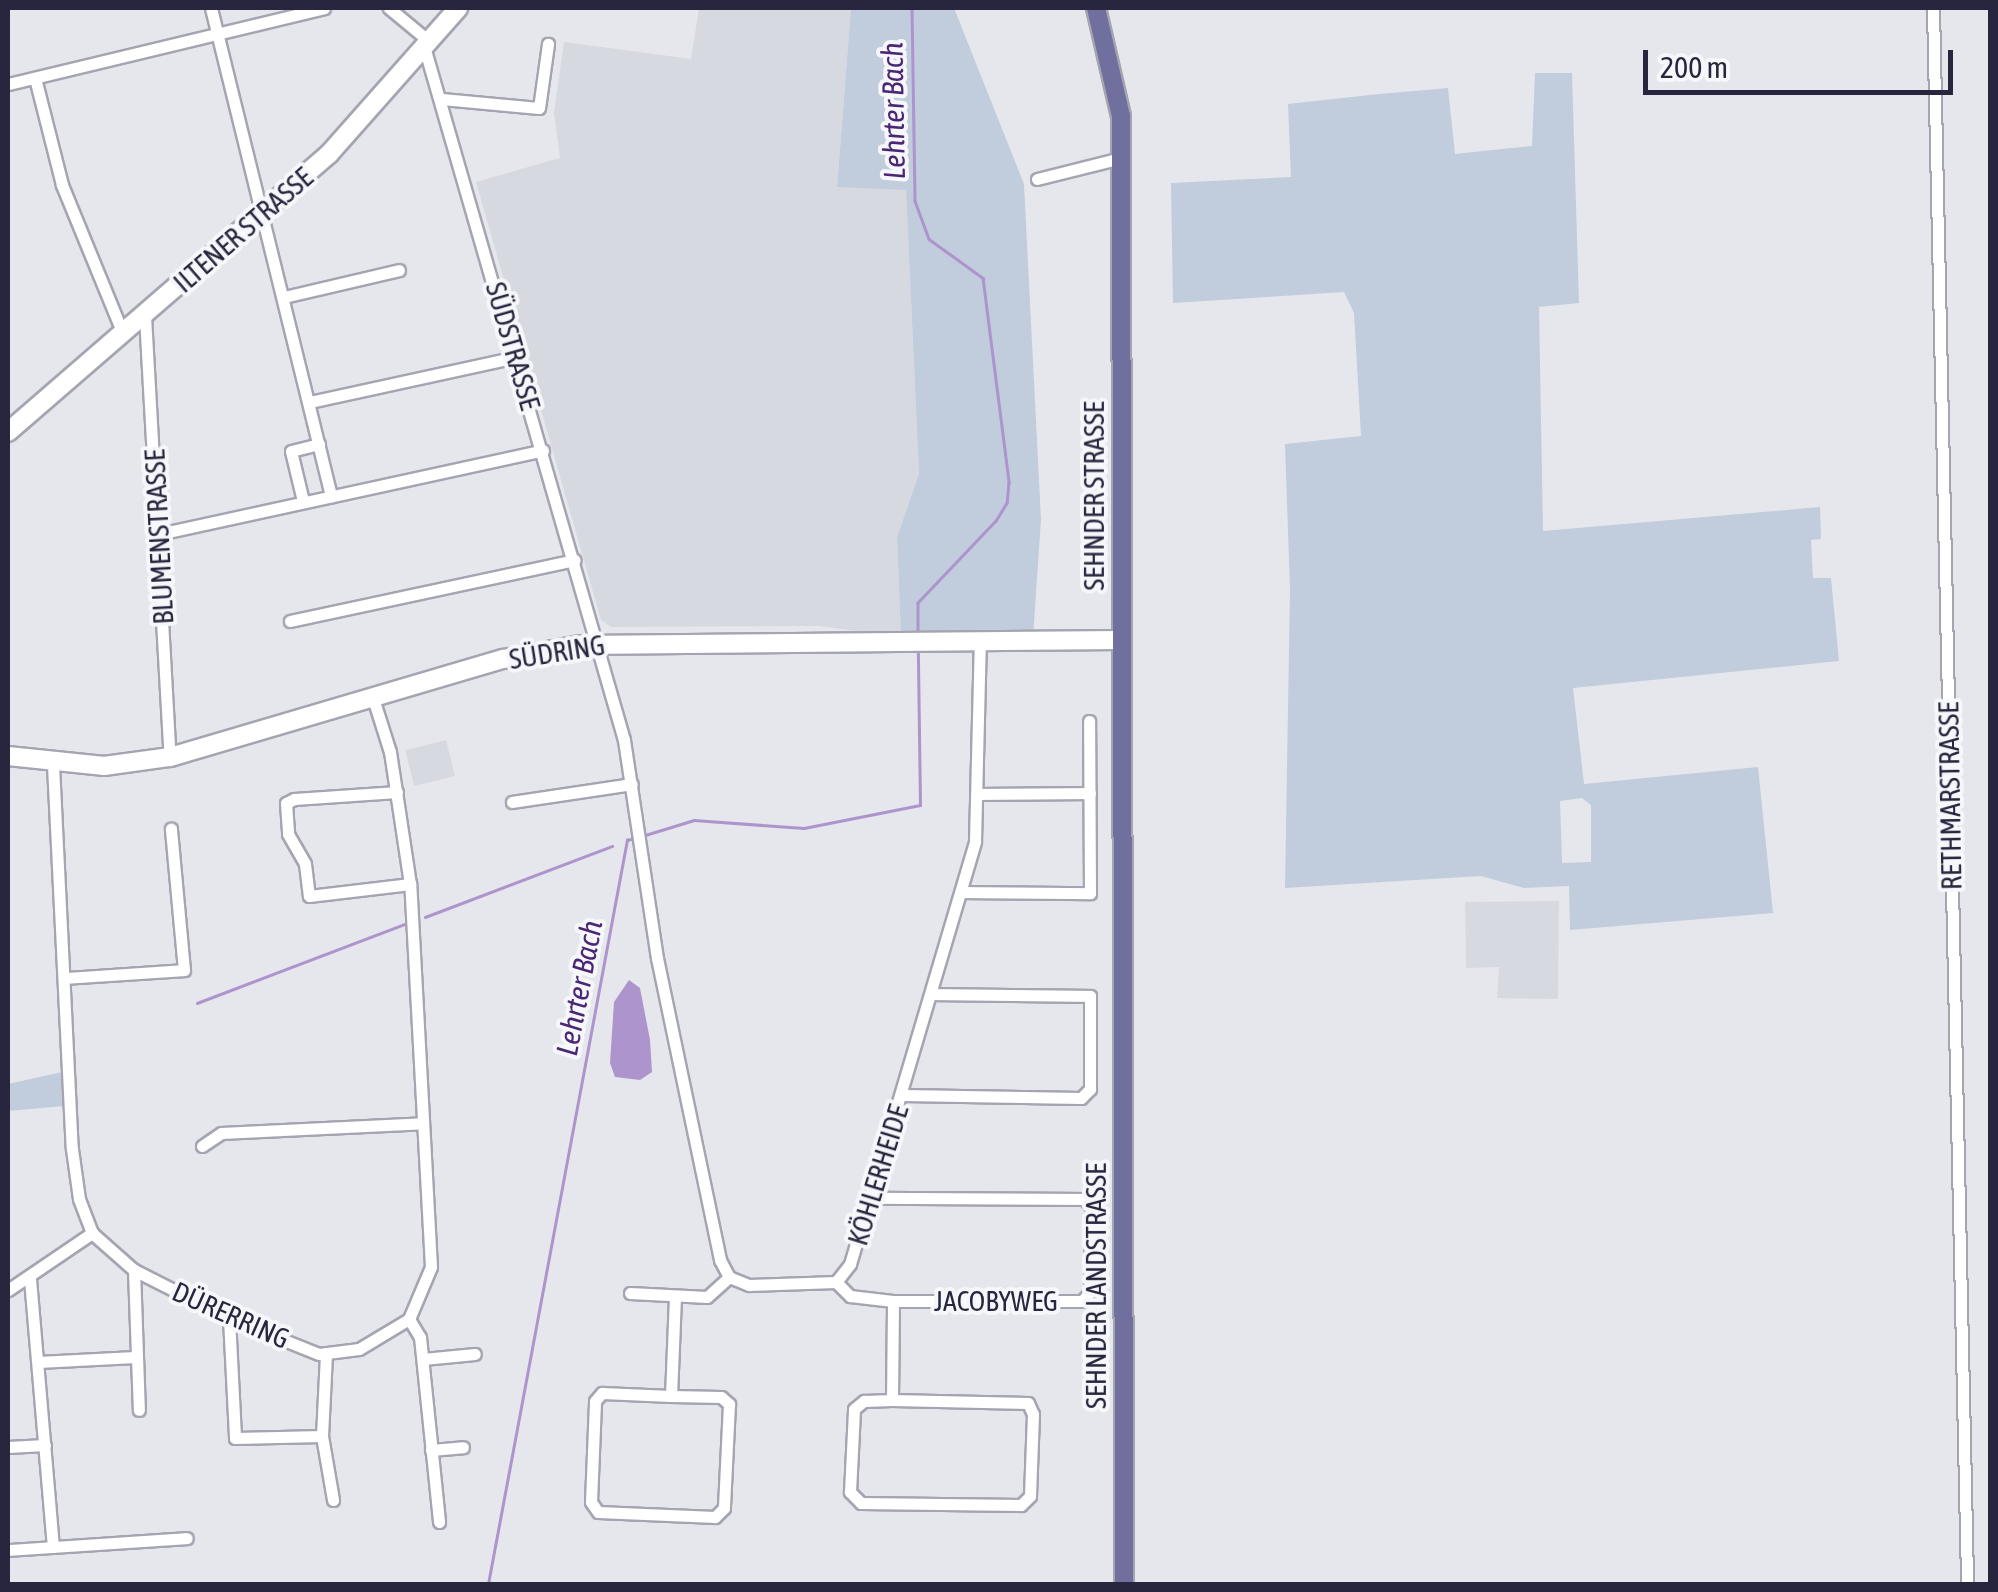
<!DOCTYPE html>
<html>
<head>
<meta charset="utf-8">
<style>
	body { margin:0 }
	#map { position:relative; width:1998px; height:1592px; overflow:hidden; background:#e6e7ed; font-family:"Asap Condensed",sans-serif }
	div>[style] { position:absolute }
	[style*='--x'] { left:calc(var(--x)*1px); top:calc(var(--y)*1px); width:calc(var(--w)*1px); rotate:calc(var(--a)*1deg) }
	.built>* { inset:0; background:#d7d9e1; transform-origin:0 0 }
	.green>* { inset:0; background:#c1cddc }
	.water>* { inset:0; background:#ad94cc }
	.stream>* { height:2.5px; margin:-1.25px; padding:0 1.25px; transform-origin:1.25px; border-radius:1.25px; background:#ad94cc }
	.roads { filter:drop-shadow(2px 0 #a5a5b2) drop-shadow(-2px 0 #a5a5b2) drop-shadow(0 2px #a5a5b2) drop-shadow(0 -2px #a5a5b2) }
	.street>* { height:11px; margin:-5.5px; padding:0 5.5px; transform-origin:5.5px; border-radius:5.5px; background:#fff }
	.secondary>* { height:18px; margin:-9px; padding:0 9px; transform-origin:9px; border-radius:9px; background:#fff }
	.primary>* { height:18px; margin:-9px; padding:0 9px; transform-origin:9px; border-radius:9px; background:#716f9e }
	span { translate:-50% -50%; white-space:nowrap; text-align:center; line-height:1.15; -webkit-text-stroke:8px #f6f7fa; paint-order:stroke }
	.street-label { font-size:28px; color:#27263e }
	.water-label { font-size:30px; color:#4a2674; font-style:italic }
	.frame { position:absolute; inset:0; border:10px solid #27263e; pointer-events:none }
	.scale { position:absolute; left:1643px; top:50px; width:310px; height:45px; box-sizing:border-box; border:5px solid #27263e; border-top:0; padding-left:12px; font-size:30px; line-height:35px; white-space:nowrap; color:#27263e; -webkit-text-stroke:8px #f6f7fa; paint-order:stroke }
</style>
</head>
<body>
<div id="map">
	<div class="built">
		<i style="clip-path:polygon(699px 8px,851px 8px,837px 186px,906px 189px,919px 475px,897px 537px,901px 637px,819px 626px,611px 627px,601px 620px,476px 182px,560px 158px,554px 113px,564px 42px,691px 59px)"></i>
		<i style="left:446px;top:740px;width:37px;height:42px;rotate:76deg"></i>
		<i style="clip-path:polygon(1559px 901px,1558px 999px,1497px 998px,1499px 967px,1466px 968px,1465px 902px)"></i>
	</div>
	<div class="green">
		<i style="clip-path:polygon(851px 8px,954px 8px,1024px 184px,1041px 520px,1033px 637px,901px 637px,897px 537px,919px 474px,906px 190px,837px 187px)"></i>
		<i style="clip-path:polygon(evenodd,1535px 73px,1572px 73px,1579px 303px,1539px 307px,1543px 531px,1820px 507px,1821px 539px,1811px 540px,1813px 578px,1831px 578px,1839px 661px,1573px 688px,1584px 784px,1758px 767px,1773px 913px,1570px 930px,1569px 886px,1524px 888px,1481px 876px,1285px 888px,1290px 589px,1285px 444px,1361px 436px,1354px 313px,1344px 292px,1173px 303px,1171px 183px,1291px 177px,1288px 104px,1379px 94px,1448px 88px,1455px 154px,1532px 146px,1535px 73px,1582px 798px,1591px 805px,1591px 862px,1562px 863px,1560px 801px,1582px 798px)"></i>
		<i style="clip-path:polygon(62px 1072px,64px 1106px,8px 1111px,8px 1084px)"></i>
	</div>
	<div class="water">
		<i style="clip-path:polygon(629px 980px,640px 988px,650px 1040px,652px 1072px,640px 1080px,615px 1077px,610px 1063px,614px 1002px)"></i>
	</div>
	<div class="stream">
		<i style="--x:912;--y:8;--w:193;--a:89.1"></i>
		<i style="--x:915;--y:201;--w:40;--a:69.8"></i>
		<i style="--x:929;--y:239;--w:67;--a:35.8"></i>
		<i style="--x:983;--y:278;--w:206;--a:82.7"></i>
		<i style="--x:1009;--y:482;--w:21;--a:95"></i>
		<i style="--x:1007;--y:503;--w:21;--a:121"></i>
		<i style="--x:996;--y:521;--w:113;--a:133.6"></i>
		<i style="--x:918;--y:603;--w:26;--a:90"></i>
		<i style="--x:642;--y:836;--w:54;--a:-17.1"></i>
		<i style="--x:694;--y:820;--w:110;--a:4.2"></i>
		<i style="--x:804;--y:828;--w:118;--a:-11.2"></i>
		<i style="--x:920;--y:805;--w:151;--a:-90.8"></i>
		<i style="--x:425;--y:917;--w:200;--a:-20.8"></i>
		<i style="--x:197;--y:1003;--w:222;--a:-20.8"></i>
		<i style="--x:488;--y:1584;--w:757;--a:-79.42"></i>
		<i style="--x:627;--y:840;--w:8;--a:-14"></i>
	</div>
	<div class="roads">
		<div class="street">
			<i style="--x:211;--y:8;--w:503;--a:76.18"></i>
			<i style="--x:389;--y:8;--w:53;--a:39.7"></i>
			<i style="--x:1933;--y:8;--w:1576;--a:88.76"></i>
			<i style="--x:425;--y:50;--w:718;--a:73.91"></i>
			<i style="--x:624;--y:740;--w:220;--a:81.4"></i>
			<i style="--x:657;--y:958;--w:309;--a:78.2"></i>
			<i style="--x:720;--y:1260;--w:19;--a:62"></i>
			<i style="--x:729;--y:1277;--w:22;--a:22"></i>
			<i style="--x:749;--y:1285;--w:87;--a:-2"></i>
			<i style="--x:836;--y:1282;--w:23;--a:-52"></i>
			<i style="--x:850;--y:1264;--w:441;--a:-73.5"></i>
			<i style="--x:975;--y:841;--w:201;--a:-88.6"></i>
			<i style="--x:35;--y:78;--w:110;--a:75.8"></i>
			<i style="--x:62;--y:185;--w:161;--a:67.7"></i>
			<i style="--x:8;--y:84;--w:325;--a:-13.5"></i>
			<i style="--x:442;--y:99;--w:97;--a:5.3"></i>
			<i style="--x:539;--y:108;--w:65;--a:-82"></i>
			<i style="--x:1037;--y:179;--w:87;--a:-14"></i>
			<i style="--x:284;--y:297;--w:118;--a:-13.2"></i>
			<i style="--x:145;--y:316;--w:442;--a:86.8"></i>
			<i style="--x:310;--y:402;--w:212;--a:-12.3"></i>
			<i style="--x:303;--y:501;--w:51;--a:-103.5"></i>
			<i style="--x:291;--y:451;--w:29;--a:-14"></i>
			<i style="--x:159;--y:534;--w:393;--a:-12.3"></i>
			<i style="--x:290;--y:621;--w:291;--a:-12.1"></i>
			<i style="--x:53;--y:765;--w:384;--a:87.2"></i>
			<i style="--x:72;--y:1149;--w:50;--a:82"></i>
			<i style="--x:79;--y:1199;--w:36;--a:69"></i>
			<i style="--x:92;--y:1233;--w:56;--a:41.4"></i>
			<i style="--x:134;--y:1270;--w:106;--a:26.8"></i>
			<i style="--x:229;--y:1318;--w:97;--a:21.8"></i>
			<i style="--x:319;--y:1354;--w:40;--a:-7.1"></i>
			<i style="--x:359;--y:1349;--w:58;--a:-31"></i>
			<i style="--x:409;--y:1319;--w:56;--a:-67.1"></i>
			<i style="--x:431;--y:1267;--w:384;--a:-93.1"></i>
			<i style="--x:410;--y:884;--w:134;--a:-98.6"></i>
			<i style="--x:390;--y:752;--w:57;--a:-107.5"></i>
			<i style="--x:397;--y:792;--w:103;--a:176.1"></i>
			<i style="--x:294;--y:799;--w:9;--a:153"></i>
			<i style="--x:286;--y:803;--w:31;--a:86"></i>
			<i style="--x:288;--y:834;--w:34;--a:60"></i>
			<i style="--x:305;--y:864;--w:32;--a:83"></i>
			<i style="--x:309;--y:896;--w:102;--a:-6.8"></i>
			<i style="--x:980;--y:794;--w:110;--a:-0.5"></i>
			<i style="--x:512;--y:802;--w:121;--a:-8.5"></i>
			<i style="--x:963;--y:892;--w:127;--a:0.5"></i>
			<i style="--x:1090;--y:893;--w:172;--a:-90.3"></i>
			<i style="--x:65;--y:978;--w:119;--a:-3.8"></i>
			<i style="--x:184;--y:970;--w:142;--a:-95.3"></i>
			<i style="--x:903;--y:1095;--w:178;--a:1"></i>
			<i style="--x:1081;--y:1098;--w:13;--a:-45"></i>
			<i style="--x:1090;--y:1089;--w:93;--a:-90"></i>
			<i style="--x:1090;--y:996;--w:157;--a:-179.3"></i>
			<i style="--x:202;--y:1146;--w:23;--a:-34"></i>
			<i style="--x:221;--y:1133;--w:202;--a:-2.8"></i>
			<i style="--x:134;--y:1270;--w:140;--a:88"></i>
			<i style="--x:30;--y:1279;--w:269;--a:85.1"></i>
			<i style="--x:836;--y:1282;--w:20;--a:45"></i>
			<i style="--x:850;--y:1296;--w:43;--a:6.6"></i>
			<i style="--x:893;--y:1301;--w:189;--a:0"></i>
			<i style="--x:1082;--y:1301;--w:12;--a:-48"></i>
			<i style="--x:1090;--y:1292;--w:86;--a:-89.3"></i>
			<i style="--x:1091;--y:1206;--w:10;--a:-135"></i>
			<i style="--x:1084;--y:1199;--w:211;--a:-179.7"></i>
			<i style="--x:8;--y:1290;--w:102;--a:-34.2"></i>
			<i style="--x:630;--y:1293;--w:77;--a:3"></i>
			<i style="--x:707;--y:1297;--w:30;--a:-42"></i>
			<i style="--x:229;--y:1318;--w:120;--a:87.1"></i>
			<i style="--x:235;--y:1438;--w:87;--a:-1.3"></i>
			<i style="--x:322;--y:1436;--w:83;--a:-87.2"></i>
			<i style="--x:409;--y:1319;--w:21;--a:59"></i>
			<i style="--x:420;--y:1337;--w:186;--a:84.1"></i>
			<i style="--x:423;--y:1359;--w:52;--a:-5.5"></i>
			<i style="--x:38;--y:1362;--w:97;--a:-3"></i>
			<i style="--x:671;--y:1396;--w:50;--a:1.1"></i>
			<i style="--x:721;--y:1397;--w:11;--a:41"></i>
			<i style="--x:729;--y:1404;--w:104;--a:92.8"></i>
			<i style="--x:724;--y:1508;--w:13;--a:135"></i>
			<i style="--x:715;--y:1517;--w:117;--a:-177.6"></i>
			<i style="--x:598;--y:1512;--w:12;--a:-125"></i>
			<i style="--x:591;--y:1502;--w:101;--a:-87.7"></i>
			<i style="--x:595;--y:1401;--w:11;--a:-49"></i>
			<i style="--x:602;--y:1393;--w:69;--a:2.5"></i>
			<i style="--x:671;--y:1396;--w:98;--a:-87.7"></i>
			<i style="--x:892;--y:1400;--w:136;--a:1.3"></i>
			<i style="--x:1028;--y:1403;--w:12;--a:66"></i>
			<i style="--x:1033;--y:1414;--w:82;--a:92.1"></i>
			<i style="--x:1030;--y:1496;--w:13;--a:135"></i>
			<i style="--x:1021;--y:1505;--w:160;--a:-179.3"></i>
			<i style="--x:861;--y:1503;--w:16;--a:-135"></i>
			<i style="--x:850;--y:1492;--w:83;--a:-87.2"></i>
			<i style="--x:854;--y:1409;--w:13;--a:-39"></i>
			<i style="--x:864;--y:1401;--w:28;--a:-2"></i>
			<i style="--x:892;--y:1400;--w:99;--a:-89.4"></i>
			<i style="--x:322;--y:1436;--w:65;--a:80.2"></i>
			<i style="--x:8;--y:1447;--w:37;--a:-3"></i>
			<i style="--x:431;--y:1450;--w:32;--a:-5"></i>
			<i style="--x:8;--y:1550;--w:179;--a:-3.8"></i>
		</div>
		<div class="secondary">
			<i style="--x:8;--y:432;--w:425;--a:-40.9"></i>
			<i style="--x:329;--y:154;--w:195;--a:-48.5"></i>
			<i style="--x:8;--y:756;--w:97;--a:5.9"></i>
			<i style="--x:104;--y:766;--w:67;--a:-7.8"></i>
			<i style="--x:170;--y:757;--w:347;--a:-16.4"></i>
			<i style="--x:503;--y:659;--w:78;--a:-10.3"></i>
			<i style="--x:580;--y:645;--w:541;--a:-0.53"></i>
		</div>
		<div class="primary">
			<i style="--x:1096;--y:8;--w:111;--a:77"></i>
			<i style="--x:1121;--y:116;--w:1468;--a:89.88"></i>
		</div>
	</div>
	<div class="street-label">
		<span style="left:243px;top:230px;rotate:-41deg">ILTENER STRASSE</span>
		<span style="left:513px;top:346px;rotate:74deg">SÜDSTRASSE</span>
		<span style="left:1094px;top:496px;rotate:-90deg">SEHNDER STRASSE</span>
		<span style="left:159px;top:537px;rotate:-93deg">BLUMENSTRASSE</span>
		<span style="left:557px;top:652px;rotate:-9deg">SÜDRING</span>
		<span style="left:1950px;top:796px;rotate:-91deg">RETHMARSTRASSE</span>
		<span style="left:878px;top:1175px;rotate:-73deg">KÖHLERHEIDE</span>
		<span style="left:1096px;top:1286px;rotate:-90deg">SEHNDER LANDSTRASSE</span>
		<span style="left:996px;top:1301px">JACOBYWEG</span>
		<span style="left:231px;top:1315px;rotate:24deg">DÜRERRING</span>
	</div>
	<div class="water-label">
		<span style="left:893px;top:111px;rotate:-91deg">Lehrter Bach</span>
		<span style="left:579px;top:988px;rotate:-79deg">Lehrter Bach</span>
	</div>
	<div class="frame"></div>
	<div class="scale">200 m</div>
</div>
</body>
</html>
